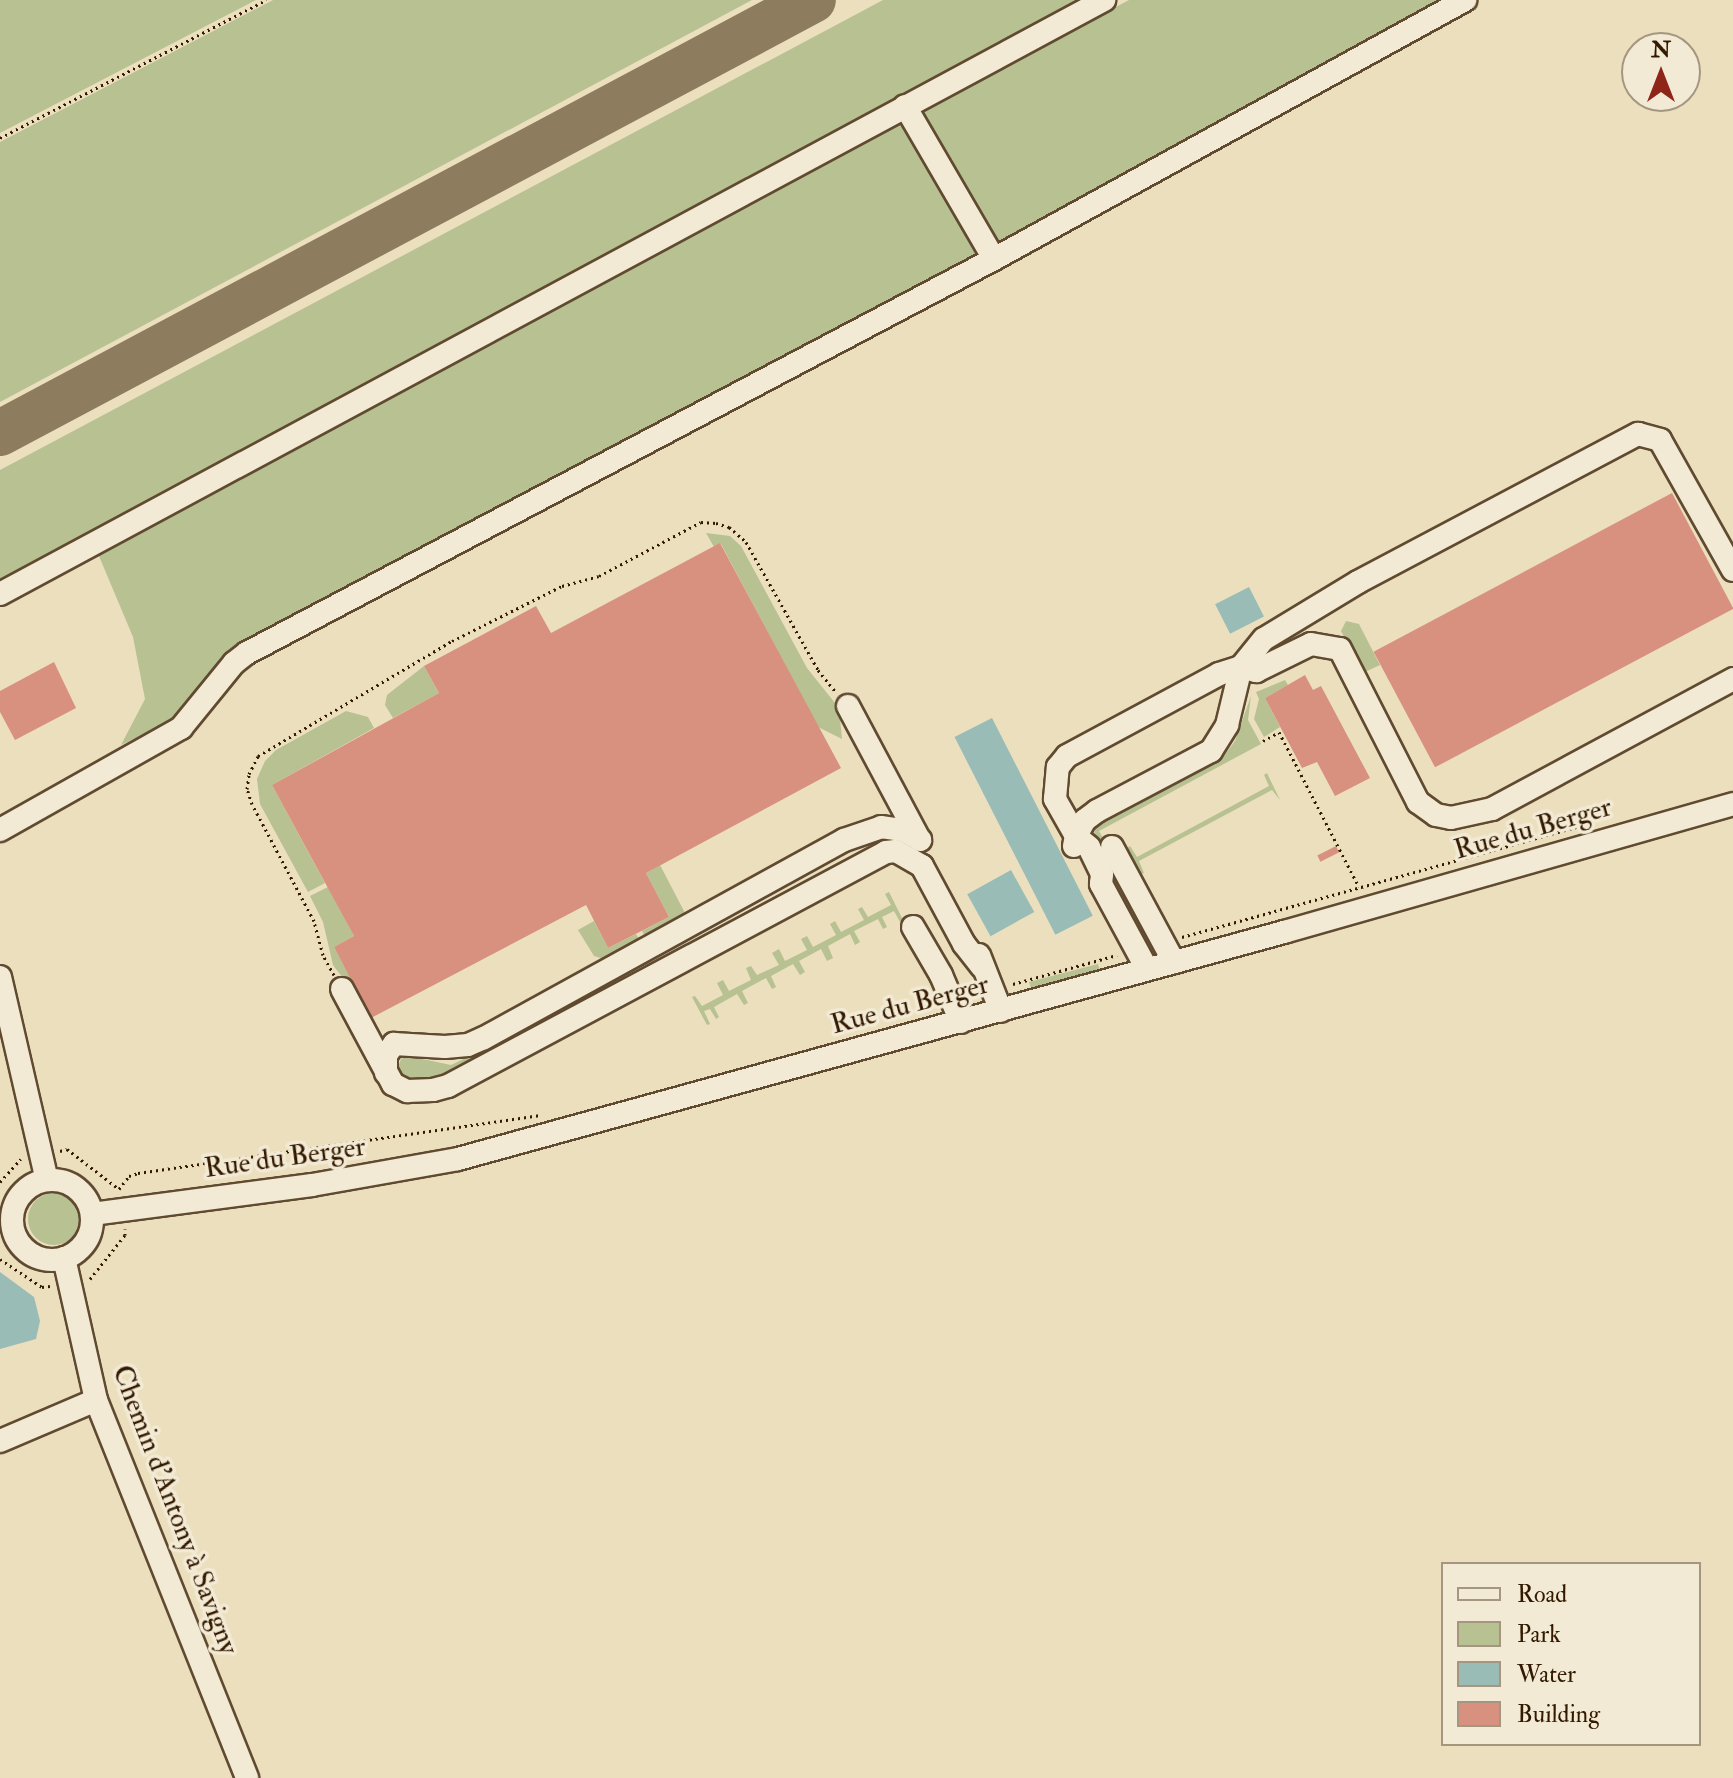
<!DOCTYPE html>
<html>
<head>
<meta charset="utf-8">
<style>
	body { margin:0 }
	#map { position:relative; width:1733px; height:1778px; overflow:hidden; background:#ebdfbe; font-family:"IM FELL Double Pica",serif }
	div>[style] { position:absolute }
	[style*='--x'] { left:calc(var(--x)*1px); top:calc(var(--y)*1px); width:calc(var(--w)*1px); rotate:calc(var(--a)*1deg) }
	.green>* { inset:0; background:#b8c191 }
	.round { border-radius:50% }
	.water>* { inset:0; background:#99bcb7; transform-origin:0 0 }
	.taxiway>* { height:46px; margin:-23px; padding:0 23px; transform-origin:23px; border-radius:23px; background:#8e7c5f }
	.building>* { inset:0; background:#d8917f; transform-origin:0 0 }
	.path>* { height:3px; margin-top:-1.5px; transform-origin:0; background:repeating-linear-gradient(90deg,#321900 0 2px,transparent 0 6px) }
	.roads { filter:drop-shadow(2px 0 #604a30) drop-shadow(-2px 0 #604a30) drop-shadow(0 2px #604a30) drop-shadow(0 -2px #604a30) }
	.minor>* { height:22px; margin:-11px; padding:0 11px; transform-origin:11px; border-radius:11px; background:#f2ead5 }
	.minor>.ring { margin:-11px; padding:0; box-sizing:content-box; background:none; border:22px solid #f2ead5; border-radius:50% }
	span { translate:-50% -50%; white-space:nowrap; text-align:center; line-height:1.15; -webkit-text-stroke:7px #f2ead5; paint-order:stroke }
	.street-label { font-size:28px; color:#321900 }
	.legend { position:absolute; left:1441px; top:1562px; width:260px; height:184px; box-sizing:border-box; background:#f2ead5; border:2px solid #a59680; margin:0; padding:10px 14px; list-style:none; font-size:24px; color:#321900 }
	.legend li { display:flex; align-items:center; gap:16px; height:40px }
	.legend b { width:40px; border:2px solid #a59680 }
	.north { position:absolute; left:1621px; top:32px; width:80px; height:80px; box-sizing:border-box; background:#f2ead5; border:2px solid #a59680; border-radius:50%; rotate:0deg; font-size:22px; font-weight:700; line-height:32px; text-align:center; color:#321900 }
	.north::after { content:''; display:block; margin:auto; width:28px; height:36px; background:#8f2418; clip-path:polygon(50% 0,100% 100%,50% 72%,0 100%) }
</style>
</head>
<body>
<div id="map">
	<div class="green">
		<i style="clip-path:polygon(0 0,256px 0,0 133px)"></i>
		<i style="clip-path:polygon(273px 0,752px 0,0 402px,0 142px)"></i>
		<i style="clip-path:polygon(883px 0,1093px 0,0 586px,0 470px)"></i>
		<i style="clip-path:polygon(1129px 0,1449px 0,231px 654px,168px 723px,121px 745px,145px 699px,133px 637px,96px 549px)"></i>
		<i style="clip-path:polygon(706px 533px,730px 536px,741px 546px,807px 668px,839px 708px,842px 739px,818px 727px,721px 544px,714px 547px)"></i>
		<i style="clip-path:polygon(1346px 621px,1359px 624px,1380px 665px,1363px 673px,1341px 631px)"></i>
		<i style="clip-path:polygon(424px 666px,439px 693px,393px 718px,385px 705px,387px 695px)"></i>
		<i style="clip-path:polygon(1285px 680px,1288px 685px,1265px 698px,1280px 727px,1264px 737px,1254px 719px,1259px 699px,1256px 692px)"></i>
		<i style="clip-path:polygon(1251px 696px,1248px 720px,1261px 744px,1099px 831px,1105px 842px,1101px 845px,1146px 932px,1142px 934px,1093px 844px,1095px 829px,1099px 822px,1105px 818px,1107px 821px,1221px 760px,1235px 741px)"></i>
		<i style="clip-path:polygon(346px 711px,368px 717px,374px 728px,272px 785px,325px 883px,308px 892px,260px 804px,257px 779px,265px 761px,276px 750px)"></i>
		<i style="clip-path:polygon(1267px 773px,1280px 800px,1272px 790px,1139px 861px,1144px 873px,1137px 876px,1123px 851px,1130px 846px,1137px 857px,1269px 786px,1264px 775px)"></i>
		<i style="clip-path:polygon(660px 865px,686px 915px,647px 940px,642px 931px,669px 917px,646px 873px)"></i>
		<i style="clip-path:polygon(328px 887px,354px 936px,334px 947px,351px 979px,345px 981px,333px 965px,323px 922px,310px 896px)"></i>
		<i style="clip-path:polygon(889px 892px,903px 920px,900px 922px,894px 911px,882px 917px,887px 927px,883px 929px,878px 919px,854px 931px,860px 942px,855px 945px,850px 934px,828px 946px,833px 958px,827px 961px,821px 949px,799px 961px,805px 972px,800px 975px,793px 964px,771px 976px,776px 987px,772px 989px,766px 978px,742px 991px,748px 1003px,744px 1005px,737px 994px,714px 1007px,719px 1017px,716px 1019px,710px 1009px,704px 1011px,710px 1024px,707px 1025px,692px 997px,695px 996px,702px 1006px,723px 995px,717px 983px,723px 980px,729px 991px,751px 980px,746px 968px,751px 966px,757px 975px,779px 965px,772px 953px,779px 949px,785px 961px,807px 950px,801px 939px,807px 936px,813px 947px,836px 935px,830px 924px,835px 921px,841px 932px,864px 920px,858px 909px,862px 907px,868px 917px,891px 905px,885px 894px)"></i>
		<i style="clip-path:polygon(594px 921px,608px 948px,636px 934px,642px 944px,607px 960px,594px 956px,578px 930px)"></i>
		<i style="clip-path:polygon(1098px 964px,1100px 971px,1032px 991px,1029px 982px)"></i>
		<i style="clip-path:polygon(493px 1045px,479px 1064px,450px 1078px,411px 1081px,397px 1070px,401px 1059px,408px 1056px,451px 1065px)"></i>
		<i class="round" style="left:28px;top:1193px;width:52px;height:52px"></i>
	</div>
	<div class="water">
		<i style="left:1249px;top:587px;width:33px;height:38px;rotate:63deg"></i>
		<i style="left:992px;top:718px;width:222px;height:42px;rotate:63deg"></i>
		<i style="left:1011px;top:870px;width:48px;height:50px;rotate:61deg"></i>
		<i style="clip-path:polygon(0 1272px,34px 1297px,40px 1321px,36px 1339px,0 1349px)"></i>
	</div>
	<div class="taxiway">
		<i style="--x:0;--y:433;--w:921;--a:-28.04"></i>
	</div>
	<div class="building">
		<i style="left:1672px;top:493px;width:131px;height:338px;rotate:62deg"></i>
		<i style="clip-path:polygon(720px 543px,841px 768px,646px 873px,669px 917px,608px 948px,586px 905px,371px 1018px,334px 947px,354px 936px,272px 785px,439px 693px,424px 666px,536px 606px,551px 633px)"></i>
		<i style="clip-path:polygon(54px 662px,76px 708px,15px 740px,0 712px,0 691px)"></i>
		<i style="clip-path:polygon(1305px 675px,1313px 690px,1321px 686px,1370px 778px,1335px 796px,1317px 762px,1302px 768px,1265px 698px)"></i>
		<i style="left:1336px;top:846px;width:7px;height:21px;rotate:63deg"></i>
	</div>
	<div class="path">
		<i style="--x:0;--y:138;--w:300;--a:-27.4"></i>
		<i style="--x:1263;--y:741;--w:18;--a:-29"></i>
		<i style="--x:1279;--y:732;--w:174;--a:62.7"></i>
		<i style="--x:1182;--y:937;--w:412;--a:-15.6"></i>
		<i style="--x:334;--y:975;--w:23;--a:-119"></i>
		<i style="--x:323;--y:955;--w:35;--a:-105"></i>
		<i style="--x:314;--y:921;--w:132;--a:-117.9"></i>
		<i style="--x:252;--y:804;--w:16;--a:-108"></i>
		<i style="--x:247;--y:789;--w:15;--a:-82"></i>
		<i style="--x:249;--y:774;--w:20;--a:-63"></i>
		<i style="--x:258;--y:756;--w:226;--a:-30.7"></i>
		<i style="--x:452;--y:641;--w:123;--a:-26.6"></i>
		<i style="--x:562;--y:586;--w:38;--a:-15"></i>
		<i style="--x:599;--y:576;--w:115;--a:-27.9"></i>
		<i style="--x:701;--y:522;--w:15;--a:4"></i>
		<i style="--x:716;--y:523;--w:14;--a:17"></i>
		<i style="--x:729;--y:527;--w:23;--a:41"></i>
		<i style="--x:746;--y:542;--w:147;--a:60.6"></i>
		<i style="--x:818;--y:670;--w:27;--a:51"></i>
		<i style="--x:1013;--y:984;--w:108;--a:-15.6"></i>
		<i style="--x:60;--y:1151;--w:7;--a:-16"></i>
		<i style="--x:67;--y:1149;--w:66;--a:37.6"></i>
		<i style="--x:119;--y:1189;--w:16;--a:-52"></i>
		<i style="--x:129;--y:1176;--w:9;--a:-18"></i>
		<i style="--x:138;--y:1173;--w:405;--a:-8.2"></i>
		<i style="--x:0;--y:1182;--w:31;--a:-48"></i>
		<i style="--x:0;--y:1259;--w:50;--a:33.7"></i>
		<i style="--x:42;--y:1287;--w:8;--a:-7"></i>
		<i style="--x:90;--y:1279;--w:56;--a:-51.5"></i>
		<i style="--x:125;--y:1235;--w:6;--a:-90"></i>
	</div>
	<div class="roads">
		<div class="minor">
			<i style="--x:905;--y:106;--w:177;--a:59.8"></i>
			<i style="--x:0;--y:594;--w:1254;--a:-28.28"></i>
			<i style="--x:848;--y:706;--w:151;--a:61.9"></i>
			<i style="--x:0;--y:830;--w:208;--a:-29.4"></i>
			<i style="--x:181;--y:728;--w:84;--a:-50.8"></i>
			<i style="--x:234;--y:663;--w:16;--a:-38"></i>
			<i style="--x:247;--y:653;--w:845;--a:-27.81"></i>
			<i style="--x:994;--y:259;--w:538;--a:-28.81"></i>
			<i style="--x:1074;--y:846;--w:10;--a:-79"></i>
			<i style="--x:1076;--y:836;--w:43;--a:-119.6"></i>
			<i style="--x:1055;--y:799;--w:32;--a:-85"></i>
			<i style="--x:1058;--y:767;--w:14;--a:-51"></i>
			<i style="--x:1067;--y:756;--w:173;--a:-28.3"></i>
			<i style="--x:1219;--y:674;--w:23;--a:-18"></i>
			<i style="--x:1241;--y:667;--w:16;--a:15"></i>
			<i style="--x:1256;--y:671;--w:61;--a:-26.1"></i>
			<i style="--x:1311;--y:644;--w:29;--a:10"></i>
			<i style="--x:1340;--y:649;--w:172;--a:63"></i>
			<i style="--x:1418;--y:802;--w:22;--a:36"></i>
			<i style="--x:1436;--y:815;--w:15;--a:11"></i>
			<i style="--x:1451;--y:818;--w:42;--a:-12.4"></i>
			<i style="--x:1492;--y:809;--w:274;--a:-28.3"></i>
			<i style="--x:1112;--y:847;--w:131;--a:61.7"></i>
			<i style="--x:913;--y:927;--w:56;--a:59.7"></i>
			<i style="--x:941;--y:975;--w:51;--a:66.9"></i>
			<i style="--x:979;--y:955;--w:60;--a:68.6"></i>
			<i style="--x:1147;--y:969;--w:97;--a:-118.4"></i>
			<i style="--x:1101;--y:884;--w:10;--a:-84"></i>
			<i style="--x:1102;--y:874;--w:30;--a:-116"></i>
			<i style="--x:1089;--y:847;--w:17;--a:-140"></i>
			<i style="--x:1076;--y:836;--w:18;--a:-61"></i>
			<i style="--x:1085;--y:820;--w:15;--a:-37"></i>
			<i style="--x:1097;--y:811;--w:129;--a:-27.8"></i>
			<i style="--x:1211;--y:751;--w:31;--a:-58"></i>
			<i style="--x:1227;--y:725;--w:60;--a:-76.4"></i>
			<i style="--x:1241;--y:667;--w:36;--a:-51"></i>
			<i style="--x:1264;--y:639;--w:110;--a:-31.2"></i>
			<i style="--x:1358;--y:582;--w:317;--a:-27.9"></i>
			<i style="--x:1638;--y:434;--w:23;--a:15"></i>
			<i style="--x:1660;--y:440;--w:149;--a:60.7"></i>
			<i style="--x:0;--y:977;--w:208;--a:77"></i>
			<i style="--x:342;--y:989;--w:108;--a:61.8"></i>
			<i style="--x:393;--y:1084;--w:16;--a:27"></i>
			<i style="--x:407;--y:1091;--w:26;--a:-2"></i>
			<i style="--x:433;--y:1090;--w:16;--a:-15"></i>
			<i style="--x:448;--y:1086;--w:497;--a:-28.1"></i>
			<i style="--x:886;--y:852;--w:10;--a:-6"></i>
			<i style="--x:896;--y:851;--w:30;--a:30"></i>
			<i style="--x:922;--y:866;--w:89;--a:61.7"></i>
			<i style="--x:964;--y:944;--w:29;--a:52"></i>
			<i style="--x:386;--y:1073;--w:18;--a:-90"></i>
			<i style="--x:386;--y:1055;--w:14;--a:-54"></i>
			<i style="--x:394;--y:1044;--w:51;--a:3.4"></i>
			<i style="--x:445;--y:1047;--w:23;--a:-5"></i>
			<i style="--x:468;--y:1045;--w:17;--a:-24"></i>
			<i style="--x:484;--y:1038;--w:411;--a:-28.8"></i>
			<i style="--x:844;--y:840;--w:39;--a:-19"></i>
			<i style="--x:881;--y:827;--w:22;--a:8"></i>
			<i style="--x:903;--y:830;--w:20;--a:30"></i>
			<i class="ring" style="left:12px;top:1180px;width:58px;height:58px"></i>
			<i style="--x:92;--y:1214;--w:222;--a:-7.5"></i>
			<i style="--x:312;--y:1185;--w:148;--a:-10.1"></i>
			<i style="--x:458;--y:1159;--w:857;--a:-15.37"></i>
			<i style="--x:1284;--y:932;--w:467;--a:-15.9"></i>
			<i style="--x:64;--y:1258;--w:146;--a:77.3"></i>
			<i style="--x:96;--y:1400;--w:407;--a:68.2"></i>
			<i style="--x:0;--y:1441;--w:104;--a:-23.1"></i>
		</div>
	</div>
	<div class="street-label">
		<span style="left:1533px;top:829px;rotate:-16deg">Rue du Berger</span>
		<span style="left:910px;top:1005px;rotate:-15deg">Rue du Berger</span>
		<span style="left:285px;top:1158px;rotate:-8deg">Rue du Berger</span>
		<span style="left:175px;top:1510px;rotate:69deg">Chemin d'Antony à Savigny</span>
	</div>
	<ul class="legend">
	<li><b style="height:10px;background:#f2ead5"></b>Road</li>
	<li><b style="height:22px;background:#b8c191"></b>Park</li>
	<li><b style="height:22px;background:#99bcb7"></b>Water</li>
	<li><b style="height:22px;background:#d8917f"></b>Building</li>
	</ul>
	<div class="north">N</div>
</div>
</body>
</html>
